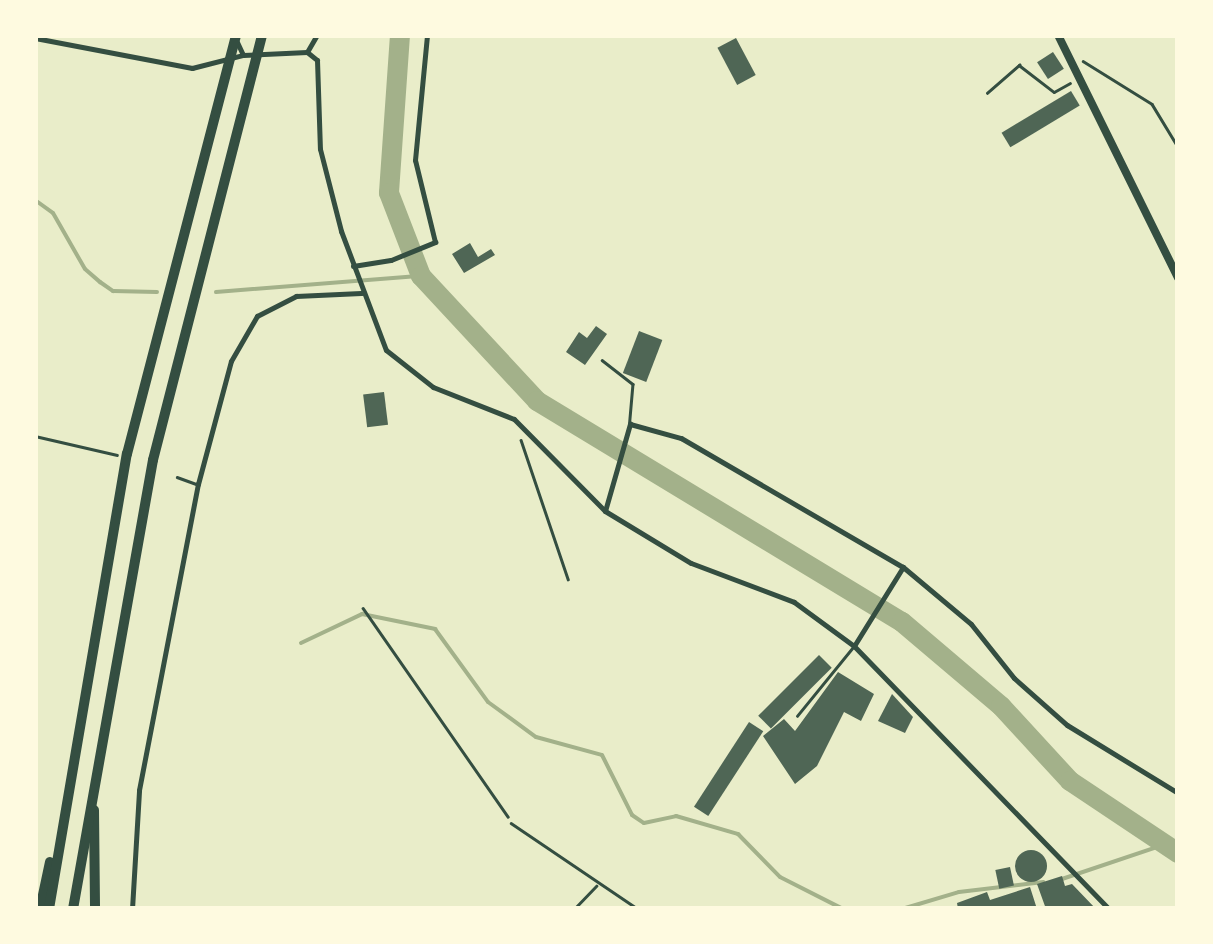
<!DOCTYPE html>
<html>
<head>
<meta charset="utf-8">
<style>
	body { margin:0 }
	#map { position:relative; width:1213px; height:944px; overflow:hidden; background:#e9edc9; font-family:Jost,sans-serif }
	div>[style] { position:absolute }
	[style*='--x'] { left:calc(var(--x)*1px); top:calc(var(--y)*1px); width:calc(var(--w)*1px); rotate:calc(var(--a)*1deg) }
	.stream>* { height:4px; margin:-2px; padding:0 2px; transform-origin:2px; border-radius:2px; background:#a3b18a }
	.river>* { height:20px; margin:-10px; padding:0 10px; transform-origin:10px; border-radius:10px; background:#a3b18a }
	.building>* { inset:0; background:#4f6655; transform-origin:0 0 }
	.round { border-radius:50% }
	.path>* { height:2.5px; margin:-1.25px; padding:0 1.25px; transform-origin:1.25px; border-radius:1.25px; background:#344e41 }
	.service>* { height:2.5px; margin:-1.25px; padding:0 1.25px; transform-origin:1.25px; border-radius:1.25px; background:#344e41 }
	.minor>* { height:5px; margin:-2.5px; padding:0 2.5px; transform-origin:2.5px; border-radius:2.5px; background:#344e41 }
	.tertiary>* { height:8px; margin:-4px; padding:0 4px; transform-origin:4px; border-radius:4px; background:#344e41 }
	.motorway>* { height:10px; margin:-5px; padding:0 5px; transform-origin:5px; border-radius:5px; background:#344e41 }
	span { translate:-50% -50%; white-space:nowrap; text-align:center; line-height:1.15; -webkit-text-stroke:10px #fefae0; paint-order:stroke }
	.frame { position:absolute; inset:0; border:38px solid #fefae0; pointer-events:none }
</style>
</head>
<body>
<div id="map">
	<div class="stream">
		<i style="--x:35;--y:200;--w:22;--a:36"></i>
		<i style="--x:53;--y:213;--w:64;--a:60.3"></i>
		<i style="--x:85;--y:269;--w:20;--a:41"></i>
		<i style="--x:100;--y:282;--w:16;--a:35"></i>
		<i style="--x:113;--y:291;--w:44;--a:1.3"></i>
		<i style="--x:216;--y:292;--w:206;--a:-4.5"></i>
		<i style="--x:301;--y:643;--w:68;--a:-25.4"></i>
		<i style="--x:362;--y:614;--w:75;--a:11.6"></i>
		<i style="--x:435;--y:629;--w:90;--a:54"></i>
		<i style="--x:488;--y:702;--w:59;--a:36.1"></i>
		<i style="--x:536;--y:737;--w:68;--a:15.3"></i>
		<i style="--x:602;--y:755;--w:67;--a:63.4"></i>
		<i style="--x:632;--y:815;--w:14;--a:34"></i>
		<i style="--x:644;--y:823;--w:33;--a:-12"></i>
		<i style="--x:676;--y:816;--w:65;--a:16.2"></i>
		<i style="--x:738;--y:834;--w:60;--a:45.7"></i>
		<i style="--x:780;--y:877;--w:71;--a:26.9"></i>
		<i style="--x:1062;--y:879;--w:107;--a:-18.6"></i>
		<i style="--x:902;--y:909;--w:59;--a:-16.6"></i>
		<i style="--x:959;--y:892;--w:85;--a:-6.8"></i>
	</div>
	<div class="river">
		<i style="--x:400;--y:35;--w:158;--a:94"></i>
		<i style="--x:389;--y:193;--w:89;--a:68.9"></i>
		<i style="--x:421;--y:276;--w:171;--a:47.1"></i>
		<i style="--x:537;--y:401;--w:427;--a:31.2"></i>
		<i style="--x:902;--y:622;--w:130;--a:40.3"></i>
		<i style="--x:1001;--y:706;--w:102;--a:47.4"></i>
		<i style="--x:1070;--y:781;--w:130;--a:33.7"></i>
	</div>
	<div class="building">
		<i style="left:736px;top:38px;width:42px;height:21px;rotate:62deg"></i>
		<i style="left:1053px;top:52px;width:20px;height:19px;rotate:57deg"></i>
		<i style="left:1071px;top:91px;width:17px;height:81px;rotate:59deg"></i>
		<i style="clip-path:polygon(470px 243px,478px 257px,491px 249px,495px 255px,464px 273px,452px 254px)"></i>
		<i style="clip-path:polygon(596px 326px,607px 334px,585px 365px,566px 352px,579px 332px,587px 338px)"></i>
		<i style="left:639px;top:331px;width:25px;height:45px;rotate:21deg"></i>
		<i style="left:384px;top:392px;width:33px;height:21px;rotate:83deg"></i>
		<i style="left:819px;top:655px;width:18px;height:86px;rotate:45deg"></i>
		<i style="clip-path:polygon(838px 672px,874px 694px,861px 721px,844px 712px,817px 766px,795px 784px,763px 736px,784px 719px,795px 731px)"></i>
		<i style="clip-path:polygon(892px 694px,913px 717px,905px 733px,878px 721px)"></i>
		<i style="left:749px;top:722px;width:17px;height:101px;rotate:33deg"></i>
		<i class="round" style="left:1015px;top:850px;width:32px;height:32px"></i>
		<i style="left:1010px;top:867px;width:19px;height:15px;rotate:78deg"></i>
		<i style="clip-path:polygon(1062px 876px,1065px 886px,1072px 884px,1096px 909px,1046px 909px,1037px 884px)"></i>
		<i style="clip-path:polygon(1030px 887px,1037px 909px,958px 909px,957px 903px,987px 892px,990px 900px)"></i>
	</div>
	<div class="path">
		<i style="--x:1083;--y:61;--w:81;--a:31.9"></i>
		<i style="--x:1152;--y:104;--w:50;--a:58.8"></i>
		<i style="--x:987;--y:93;--w:43;--a:-41.2"></i>
		<i style="--x:1019;--y:65;--w:44;--a:37.6"></i>
		<i style="--x:1054;--y:92;--w:18;--a:-29"></i>
		<i style="--x:521;--y:440;--w:147;--a:71.3"></i>
		<i style="--x:363;--y:608;--w:254;--a:55.2"></i>
	</div>
	<div class="service">
		<i style="--x:602;--y:360;--w:39;--a:38"></i>
		<i style="--x:633;--y:384;--w:38;--a:95"></i>
		<i style="--x:35;--y:436;--w:84;--a:13"></i>
		<i style="--x:177;--y:477;--w:20;--a:20"></i>
		<i style="--x:797;--y:716;--w:89;--a:-50.9"></i>
		<i style="--x:511;--y:823;--w:153;--a:34.1"></i>
		<i style="--x:574;--y:909;--w:32;--a:-46"></i>
	</div>
	<div class="minor">
		<i style="--x:35;--y:38;--w:160;--a:10.8"></i>
		<i style="--x:192;--y:68;--w:53;--a:-14.3"></i>
		<i style="--x:237;--y:42;--w:14;--a:65"></i>
		<i style="--x:243;--y:55;--w:64;--a:-2.7"></i>
		<i style="--x:307;--y:52;--w:13;--a:39"></i>
		<i style="--x:317;--y:60;--w:89;--a:88.1"></i>
		<i style="--x:320;--y:149;--w:85;--a:75.6"></i>
		<i style="--x:341;--y:231;--w:127;--a:69.3"></i>
		<i style="--x:386;--y:350;--w:60;--a:38.2"></i>
		<i style="--x:433;--y:387;--w:87;--a:21.6"></i>
		<i style="--x:514;--y:419;--w:129;--a:45.3"></i>
		<i style="--x:605;--y:511;--w:100;--a:31.2"></i>
		<i style="--x:691;--y:563;--w:110;--a:20.7"></i>
		<i style="--x:794;--y:602;--w:74;--a:36.3"></i>
		<i style="--x:854;--y:646;--w:366;--a:45.9"></i>
		<i style="--x:307;--y:52;--w:20;--a:-60"></i>
		<i style="--x:353;--y:266;--w:38;--a:-9"></i>
		<i style="--x:391;--y:260;--w:48;--a:-22.2"></i>
		<i style="--x:435;--y:242;--w:84;--a:-103.7"></i>
		<i style="--x:415;--y:160;--w:126;--a:-84.5"></i>
		<i style="--x:605;--y:511;--w:91;--a:-74"></i>
		<i style="--x:630;--y:424;--w:53;--a:15.4"></i>
		<i style="--x:681;--y:438;--w:257;--a:30.2"></i>
		<i style="--x:854;--y:646;--w:93;--a:-58.2"></i>
		<i style="--x:903;--y:567;--w:89;--a:40"></i>
		<i style="--x:971;--y:624;--w:69;--a:51.5"></i>
		<i style="--x:1014;--y:678;--w:71;--a:41.6"></i>
		<i style="--x:1067;--y:725;--w:130;--a:31.5"></i>
		<i style="--x:132;--y:909;--w:119;--a:-86.6"></i>
		<i style="--x:139;--y:790;--w:312;--a:-79.1"></i>
		<i style="--x:198;--y:484;--w:127;--a:-75"></i>
		<i style="--x:231;--y:361;--w:52;--a:-60"></i>
		<i style="--x:257;--y:316;--w:44;--a:-27.1"></i>
		<i style="--x:296;--y:296;--w:65;--a:-2.6"></i>
	</div>
	<div class="tertiary">
		<i style="--x:1058;--y:35;--w:271;--a:63.7"></i>
	</div>
	<div class="motorway">
		<i style="--x:94;--y:810;--w:99;--a:89.4"></i>
		<i style="--x:40;--y:909;--w:48;--a:-78"></i>
		<i style="--x:49;--y:909;--w:462;--a:-80.3"></i>
		<i style="--x:127;--y:454;--w:433;--a:-75.4"></i>
		<i style="--x:73;--y:909;--w:456;--a:-79.9"></i>
		<i style="--x:153;--y:460;--w:439;--a:-75.6"></i>
	</div>
	<div class="frame"></div>
</div>
</body>
</html>
